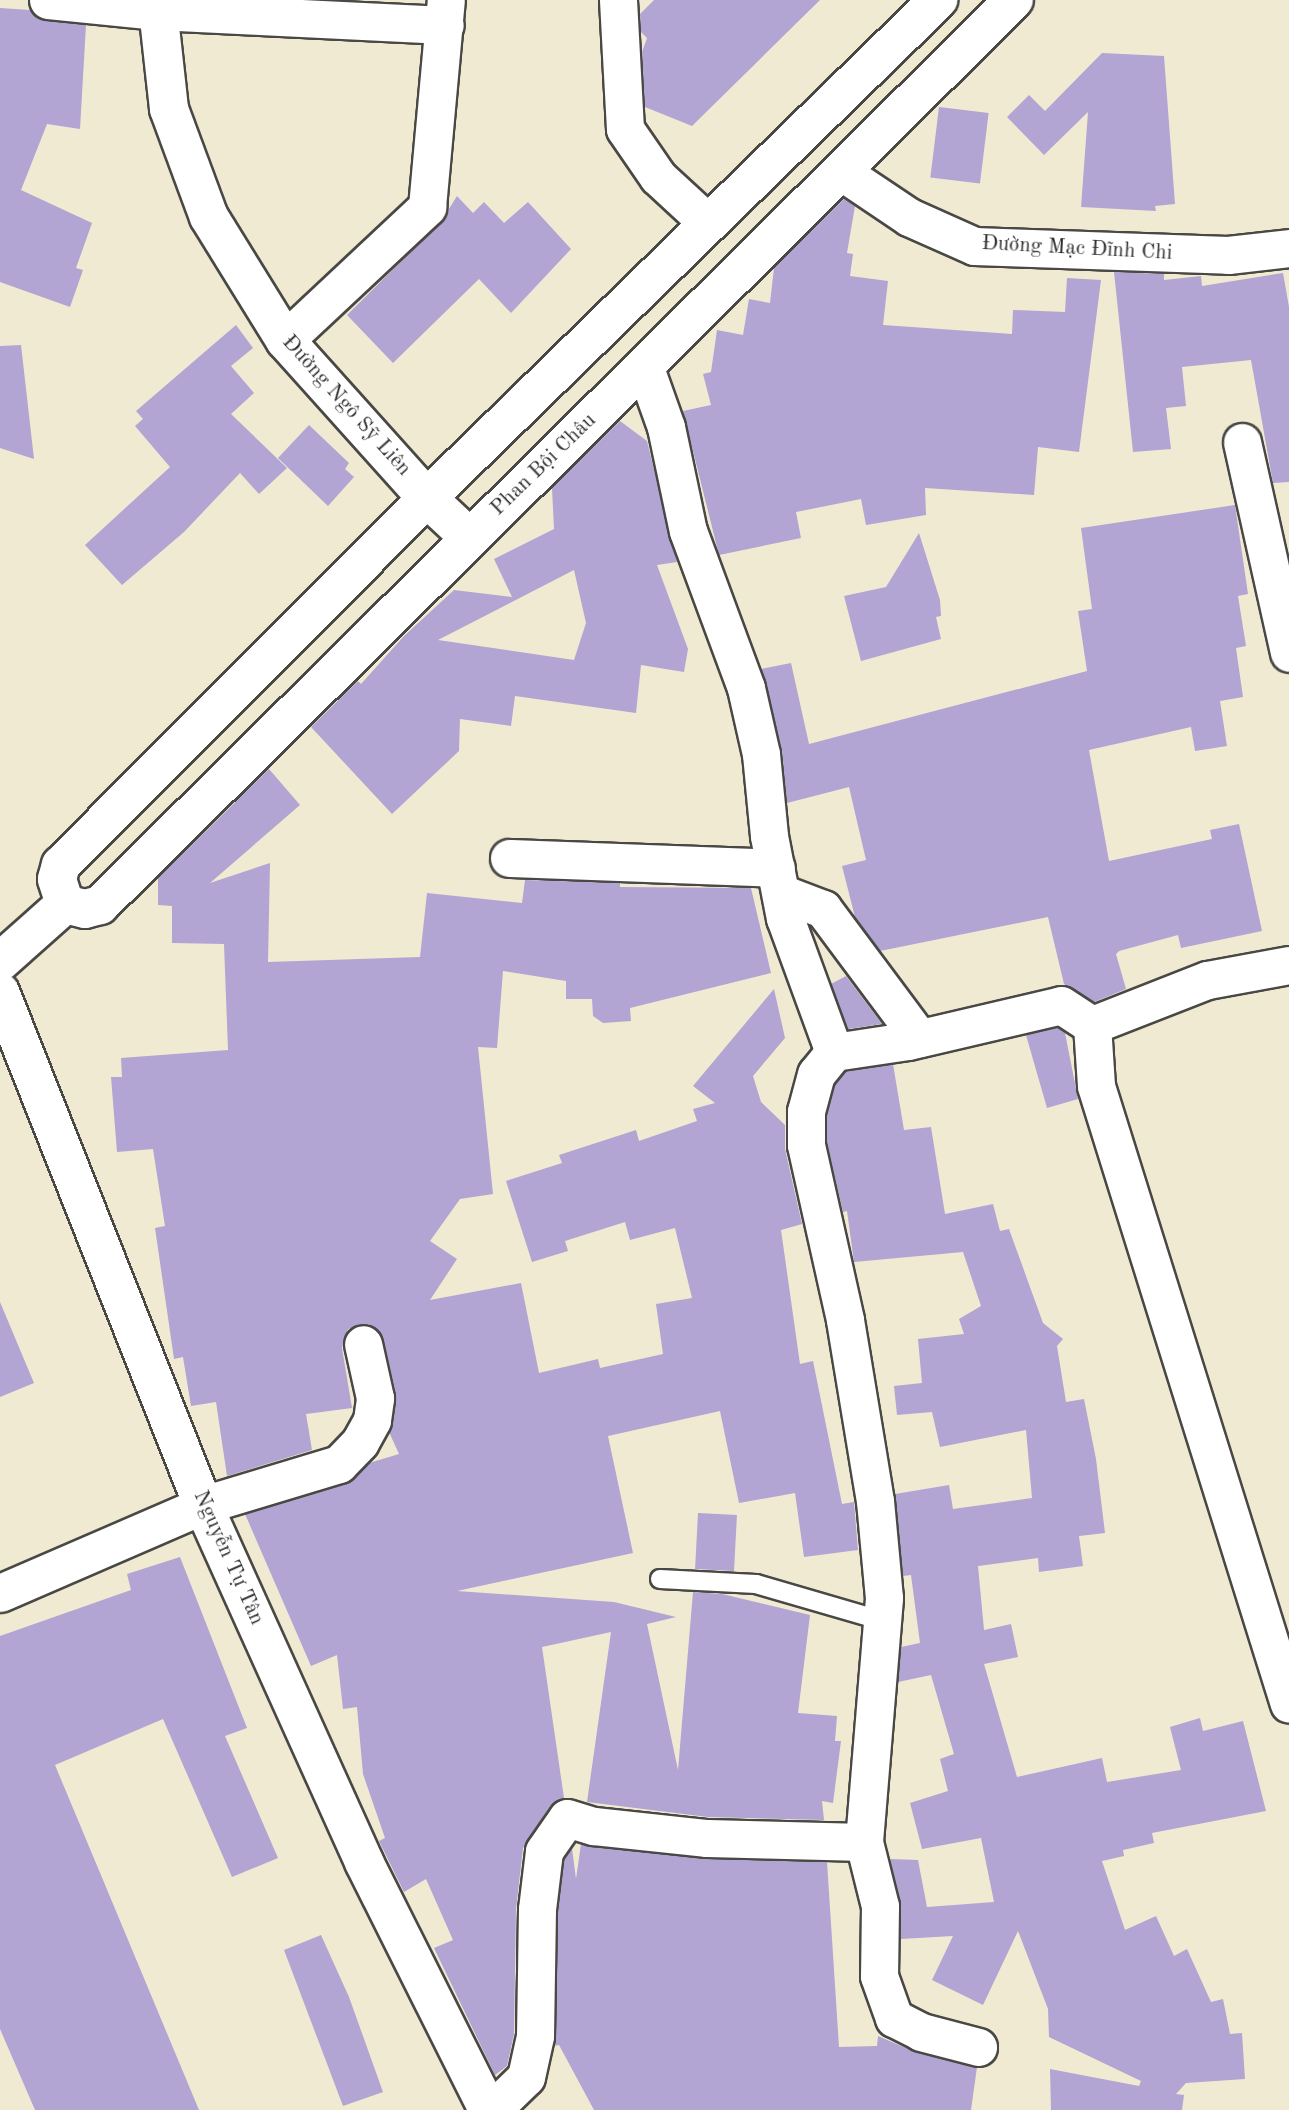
<!DOCTYPE html>
<html>
<head>
<meta charset="utf-8">
<style>
	body { margin:0 }
	#map { position:relative; width:1289px; height:2110px; overflow:hidden; background:#f0ead2; font-family:"Old Standard TT",serif }
	div>[style] { position:absolute }
	[style*='--x'] { left:calc(var(--x)*1px); top:calc(var(--y)*1px); width:calc(var(--w)*1px); rotate:calc(var(--a)*1deg) }
	.building>* { inset:0; background:#b2a4d3; transform-origin:0 0 }
	.roads { filter:drop-shadow(2px 0 #494844) drop-shadow(-2px 0 #494844) drop-shadow(0 2px #494844) drop-shadow(0 -2px #494844) }
	.service>* { height:18px; margin:-9px; padding:0 9px; transform-origin:9px; border-radius:9px; background:#fff }
	.minor>* { height:37px; margin:-18.5px; padding:0 18.5px; transform-origin:18.5px; border-radius:18.5px; background:#fff }
	.tertiary>* { height:38px; margin:-19px; padding:0 19px; transform-origin:19px; border-radius:19px; background:#fff }
	span { translate:-50% -50%; white-space:nowrap; text-align:center; line-height:1.15; -webkit-text-stroke:6px #fff; paint-order:stroke }
	.street-label { font-size:21px; color:#2b2b2b }
</style>
</head>
<body>
<div id="map">
	<div class="building">
		<i style="clip-path:polygon(654px 0,820px 0,692px 126px,645px 107px,642px 52px,647px 38px,641px 32px,640px 14px)"></i>
		<i style="clip-path:polygon(0 8px,30px 10px,46px 21px,86px 25px,80px 129px,47px 124px,21px 190px,92px 223px,76px 268px,83px 270px,70px 307px,0 282px)"></i>
		<i style="clip-path:polygon(1102px 53px,1164px 56px,1175px 204px,1155px 206px,1156px 211px,1081px 207px,1088px 112px,1044px 155px,1007px 117px,1029px 95px,1045px 111px)"></i>
		<i style="left:939px;top:107px;width:50px;height:71px;rotate:7deg"></i>
		<i style="clip-path:polygon(457px 196px,473px 213px,484px 202px,504px 223px,528px 202px,571px 249px,511px 313px,479px 279px,393px 363px,347px 315px,441px 222px)"></i>
		<i style="clip-path:polygon(844px 199px,855px 206px,847px 253px,853px 254px,850px 276px,888px 281px,883px 325px,1012px 334px,1013px 310px,1065px 312px,1067px 278px,1101px 280px,1079px 452px,1038px 447px,1034px 495px,925px 488px,926px 515px,866px 525px,861px 499px,796px 512px,801px 538px,719px 555px,683px 411px,711px 405px,703px 374px,711px 372px,717px 330px,743px 335px,749px 299px,770px 303px,774px 268px)"></i>
		<i style="clip-path:polygon(1114px 272px,1164px 274px,1164px 280px,1201px 276px,1202px 286px,1283px 273px,1289px 307px,1289px 482px,1273px 483px,1251px 360px,1182px 367px,1186px 406px,1166px 408px,1171px 449px,1133px 452px)"></i>
		<i style="clip-path:polygon(236px 325px,253px 348px,231px 366px,254px 393px,231px 414px,287px 468px,259px 494px,240px 473px,184px 532px,122px 585px,85px 545px,170px 467px,135px 426px,143px 419px,136px 411px)"></i>
		<i style="clip-path:polygon(21px 345px,34px 459px,0 448px,0 346px)"></i>
		<i style="clip-path:polygon(evenodd,620px 421px,647px 441px,677px 562px,657px 565px,688px 649px,684px 672px,641px 665px,636px 713px,515px 696px,511px 726px,460px 719px,459px 751px,392px 814px,311px 727px,358px 681px,361px 684px,404px 636px,454px 590px,512px 597px,494px 559px,554px 529px,552px 488px,620px 421px,574px 570px,586px 623px,574px 660px,438px 640px,574px 570px)"></i>
		<i style="clip-path:polygon(309px 425px,349px 463px,345px 469px,354px 477px,328px 506px,278px 458px)"></i>
		<i style="clip-path:polygon(1235px 505px,1248px 594px,1238px 596px,1246px 646px,1236px 648px,1243px 697px,1220px 701px,1227px 746px,1195px 751px,1191px 727px,1089px 750px,1109px 861px,1212px 839px,1210px 830px,1239px 824px,1262px 931px,1181px 948px,1178px 935px,1119px 951px,1116px 954px,1126px 989px,1094px 1002px,1064px 984px,1048px 917px,880px 951px,855px 917px,842px 866px,866px 860px,849px 787px,787px 803px,782px 750px,761px 669px,791px 663px,809px 744px,1087px 671px,1078px 611px,1092px 609px,1081px 528px)"></i>
		<i style="clip-path:polygon(919px 533px,940px 600px,941px 616px,936px 617px,941px 639px,861px 661px,844px 596px,886px 587px)"></i>
		<i style="clip-path:polygon(269px 769px,300px 805px,210px 883px,270px 863px,268px 962px,420px 957px,427px 893px,522px 903px,525px 880px,620px 883px,620px 887px,751px 888px,771px 973px,630px 1008px,631px 1021px,603px 1023px,593px 1016px,592px 999px,566px 999px,566px 981px,503px 971px,497px 1048px,478px 1047px,493px 1194px,460px 1199px,430px 1241px,457px 1259px,430px 1300px,521px 1283px,539px 1373px,598px 1359px,600px 1368px,663px 1354px,656px 1304px,692px 1298px,675px 1228px,630px 1240px,625px 1222px,565px 1241px,568px 1251px,532px 1262px,506px 1181px,562px 1163px,559px 1155px,636px 1130px,639px 1141px,697px 1121px,693px 1109px,715px 1103px,693px 1086px,774px 989px,785px 1038px,753px 1076px,761px 1102px,785px 1125px,785px 1149px,802px 1224px,781px 1230px,800px 1364px,813px 1361px,842px 1504px,854px 1502px,858px 1550px,804px 1557px,795px 1493px,739px 1503px,720px 1411px,608px 1436px,633px 1553px,457px 1591px,614px 1602px,676px 1617px,647px 1624px,678px 1770px,693px 1592px,722px 1594px,810px 1615px,798px 1713px,837px 1716px,835px 1741px,841px 1741px,833px 1803px,822px 1801px,824px 1820px,708px 1817px,587px 1802px,611px 1632px,542px 1647px,564px 1798px,550px 1806px,523px 1848px,516px 1909px,514px 2034px,507px 2066px,495px 2075px,434px 1948px,453px 1940px,426px 1879px,404px 1892px,379px 1841px,385px 1838px,363px 1774px,357px 1707px,343px 1709px,337px 1655px,311px 1666px,245px 1514px,345px 1484px,369px 1463px,399px 1454px,389px 1432px,396px 1394px,383px 1339px,369px 1324px,348px 1329px,342px 1348px,352px 1408px,306px 1414px,312px 1450px,227px 1476px,216px 1402px,191px 1406px,183px 1357px,174px 1359px,155px 1228px,165px 1226px,153px 1149px,117px 1152px,111px 1077px,122px 1077px,121px 1058px,228px 1050px,224px 944px,172px 943px,172px 906px,158px 905px,158px 878px)"></i>
		<i style="clip-path:polygon(846px 976px,882px 1024px,848px 1029px,831px 984px)"></i>
		<i style="clip-path:polygon(1057px 1027px,1065px 1033px,1078px 1099px,1047px 1108px,1026px 1035px)"></i>
		<i style="clip-path:polygon(893px 1064px,904px 1130px,931px 1127px,945px 1214px,993px 1204px,1000px 1231px,1009px 1229px,1043px 1323px,1063px 1339px,1057px 1346px,1066px 1402px,1084px 1399px,1096px 1459px,1105px 1533px,1079px 1536px,1083px 1566px,1039px 1572px,1038px 1558px,978px 1566px,984px 1630px,1011px 1624px,1018px 1657px,984px 1664px,1017px 1777px,1102px 1758px,1107px 1782px,1181px 1770px,1170px 1727px,1200px 1718px,1203px 1731px,1243px 1721px,1266px 1811px,1152px 1833px,1154px 1843px,1123px 1850px,1124px 1856px,1102px 1861px,1125px 1930px,1156px 1916px,1174px 1956px,1187px 1949px,1211px 2002px,1223px 1999px,1230px 2034px,1242px 2033px,1245px 2079px,1186px 2083px,1176px 2094px,1184px 2095px,1182px 2110px,1051px 2110px,1050px 2069px,1139px 2086px,1141px 2081px,1049px 2037px,1048px 2009px,1018px 1931px,983px 2005px,932px 1980px,953px 1936px,901px 1939px,900px 1901px,890px 1859px,918px 1860px,927px 1907px,994px 1902px,981px 1838px,922px 1849px,910px 1803px,948px 1791px,940px 1759px,954px 1754px,931px 1675px,898px 1682px,901px 1647px,920px 1643px,911px 1575px,903px 1576px,895px 1494px,949px 1485px,953px 1509px,1032px 1498px,1026px 1430px,940px 1447px,932px 1412px,897px 1415px,894px 1386px,922px 1383px,918px 1339px,964px 1334px,959px 1319px,981px 1306px,963px 1252px,854px 1262px,847px 1211px,843px 1212px,827px 1143px,827px 1114px,835px 1084px,845px 1072px)"></i>
		<i style="clip-path:polygon(0 1302px,34px 1383px,0 1397px)"></i>
		<i style="left:698px;top:1513px;width:39px;height:56px;rotate:3deg"></i>
		<i style="clip-path:polygon(180px 1557px,247px 1728px,225px 1736px,278px 1858px,232px 1877px,163px 1719px,55px 1765px,199px 2110px,35px 2110px,0 2029px,0 1636px,131px 1590px,127px 1574px)"></i>
		<i style="clip-path:polygon(581px 1844px,705px 1859px,827px 1862px,839px 2047px,877px 2046px,878px 2036px,915px 2052px,977px 2067px,971px 2110px,594px 2110px,559px 2045px,554px 2046px,558px 1910px,564px 1859px,572px 1848px,576px 1879px)"></i>
		<i style="clip-path:polygon(321px 1935px,349px 1997px,383px 2092px,343px 2106px,284px 1950px)"></i>
	</div>
	<div class="roads">
		<div class="service">
			<i style="--x:660;--y:1579;--w:96;--a:3"></i>
			<i style="--x:756;--y:1584;--w:132;--a:16.2"></i>
		</div>
		<div class="minor">
			<i style="--x:48;--y:0;--w:110;--a:5.8"></i>
			<i style="--x:157;--y:11;--w:288;--a:2.8"></i>
			<i style="--x:618;--y:0;--w:129;--a:86.9"></i>
			<i style="--x:625;--y:129;--w:58;--a:55.5"></i>
			<i style="--x:658;--y:177;--w:68;--a:42.6"></i>
			<i style="--x:842;--y:172;--w:81;--a:33.9"></i>
			<i style="--x:909;--y:217;--w:71;--a:24"></i>
			<i style="--x:974;--y:246;--w:254;--a:2"></i>
			<i style="--x:1228;--y:255;--w:61;--a:-6.5"></i>
			<i style="--x:285;--y:340;--w:195;--a:-43.1"></i>
			<i style="--x:427;--y:207;--w:208;--a:-84.8"></i>
			<i style="--x:645;--y:368;--w:63;--a:70.4"></i>
			<i style="--x:666;--y:427;--w:106;--a:78.1"></i>
			<i style="--x:688;--y:531;--w:167;--a:69.7"></i>
			<i style="--x:746;--y:688;--w:68;--a:77.2"></i>
			<i style="--x:761;--y:754;--w:82;--a:84.4"></i>
			<i style="--x:769;--y:836;--w:84;--a:79"></i>
			<i style="--x:785;--y:918;--w:143;--a:69.9"></i>
			<i style="--x:834;--y:1052;--w:28;--a:129"></i>
			<i style="--x:816;--y:1074;--w:38;--a:105"></i>
			<i style="--x:806;--y:1111;--w:34;--a:90"></i>
			<i style="--x:806;--y:1145;--w:179;--a:77.4"></i>
			<i style="--x:845;--y:1320;--w:183;--a:80.6"></i>
			<i style="--x:875;--y:1501;--w:97;--a:84.7"></i>
			<i style="--x:884;--y:1598;--w:245;--a:94.7"></i>
			<i style="--x:864;--y:1842;--w:66;--a:76"></i>
			<i style="--x:880;--y:1906;--w:70;--a:90.8"></i>
			<i style="--x:879;--y:1976;--w:45;--a:70.3"></i>
			<i style="--x:894;--y:2018;--w:30;--a:27"></i>
			<i style="--x:921;--y:2032;--w:59;--a:14.7"></i>
			<i style="--x:1242;--y:442;--w:216;--a:77.4"></i>
			<i style="--x:509;--y:858;--w:267;--a:2.1"></i>
			<i style="--x:781;--y:893;--w:45;--a:20.9"></i>
			<i style="--x:823;--y:909;--w:161;--a:53.3"></i>
			<i style="--x:1289;--y:965;--w:83;--a:169.6"></i>
			<i style="--x:1207;--y:980;--w:123;--a:158.6"></i>
			<i style="--x:1092;--y:1025;--w:61;--a:86.2"></i>
			<i style="--x:1096;--y:1086;--w:647;--a:72.66"></i>
			<i style="--x:834;--y:1052;--w:75;--a:-8.5"></i>
			<i style="--x:908;--y:1041;--w:157;--a:-13.2"></i>
			<i style="--x:1061;--y:1005;--w:37;--a:33"></i>
			<i style="--x:0;--y:1593;--w:221;--a:-23.4"></i>
			<i style="--x:203;--y:1505;--w:142;--a:-16.8"></i>
			<i style="--x:339;--y:1464;--w:30;--a:-46"></i>
			<i style="--x:360;--y:1442;--w:25;--a:-61"></i>
			<i style="--x:372;--y:1420;--w:22;--a:-82"></i>
			<i style="--x:375;--y:1398;--w:55;--a:-102.5"></i>
			<i style="--x:492;--y:2110;--w:47;--a:-44.1"></i>
			<i style="--x:526;--y:2077;--w:42;--a:-77.6"></i>
			<i style="--x:535;--y:2036;--w:127;--a:-89.1"></i>
			<i style="--x:537;--y:1909;--w:58;--a:-83.1"></i>
			<i style="--x:544;--y:1851;--w:40;--a:-55.1"></i>
			<i style="--x:567;--y:1818;--w:28;--a:17"></i>
			<i style="--x:594;--y:1826;--w:114;--a:6.1"></i>
			<i style="--x:707;--y:1838;--w:157;--a:1.5"></i>
		</div>
		<div class="tertiary">
			<i style="--x:157;--y:0;--w:110;--a:83.7"></i>
			<i style="--x:169;--y:109;--w:115;--a:69.7"></i>
			<i style="--x:209;--y:217;--w:145;--a:58.3"></i>
			<i style="--x:285;--y:340;--w:212;--a:48.1"></i>
			<i style="--x:427;--y:498;--w:57;--a:42.9"></i>
			<i style="--x:65;--y:904;--w:21;--a:14"></i>
			<i style="--x:85;--y:909;--w:16;--a:-15"></i>
			<i style="--x:100;--y:905;--w:1286;--a:-44.72"></i>
			<i style="--x:65;--y:904;--w:26;--a:-108"></i>
			<i style="--x:57;--y:879;--w:15;--a:-74"></i>
			<i style="--x:61;--y:865;--w:518;--a:-45.08"></i>
			<i style="--x:427;--y:498;--w:714;--a:-44.26"></i>
			<i style="--x:0;--y:962;--w:87;--a:-41.7"></i>
			<i style="--x:0;--y:992;--w:552;--a:68.41"></i>
			<i style="--x:203;--y:1505;--w:392;--a:65.7"></i>
			<i style="--x:364;--y:1862;--w:277;--a:63.4"></i>
		</div>
	</div>
	<div class="street-label">
		<span style="left:1077px;top:249px;rotate:3deg">Đường Mạc Đĩnh Chi</span>
		<span style="left:346px;top:406px;rotate:48deg">Đường Ngô Sỹ Liên</span>
		<span style="left:544px;top:465px;rotate:-44deg">Phan Bội Châu</span>
		<span style="left:228px;top:1558px;rotate:66deg">Nguyễn Tự Tân</span>
	</div>
</div>
</body>
</html>
